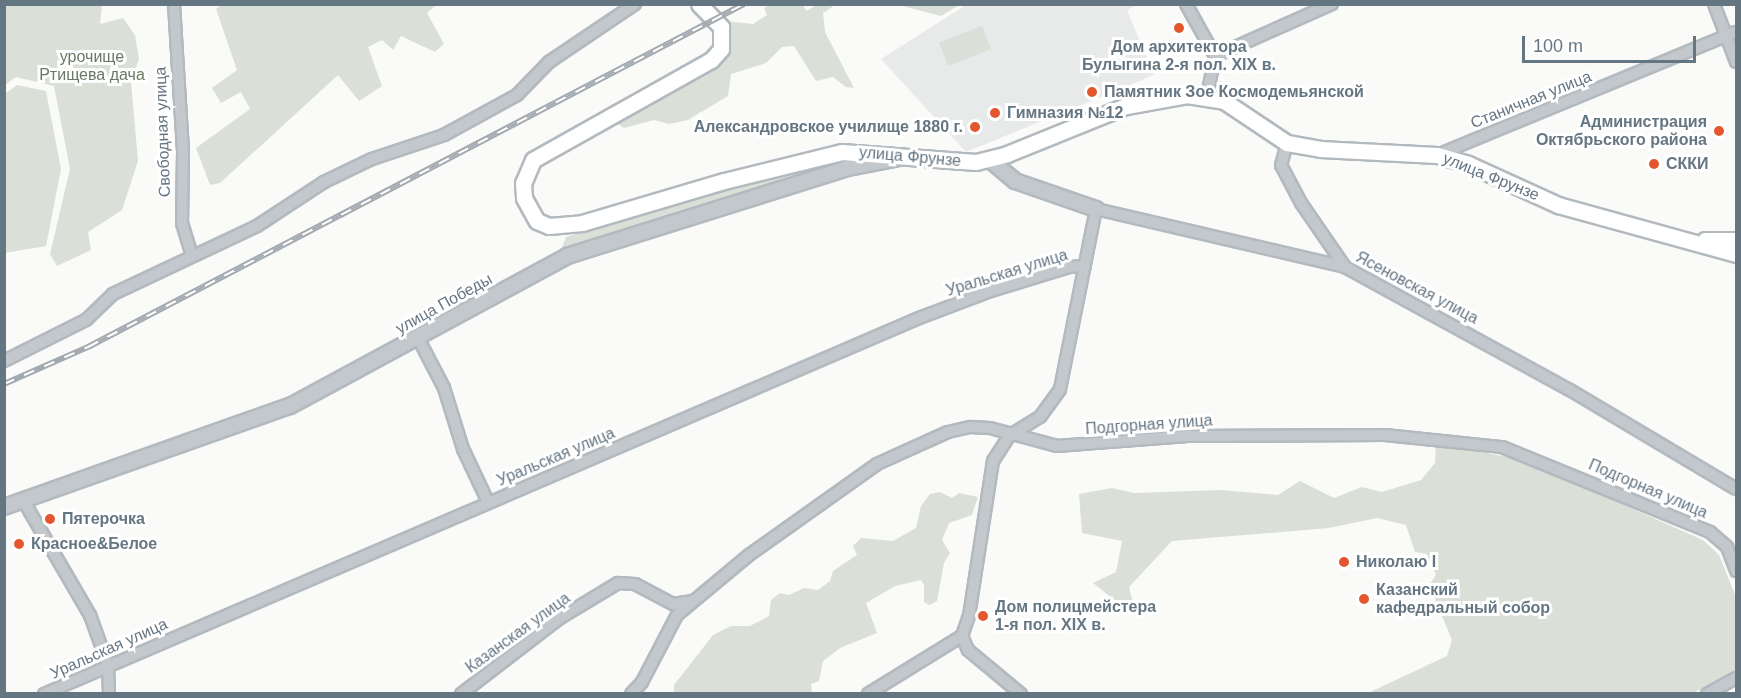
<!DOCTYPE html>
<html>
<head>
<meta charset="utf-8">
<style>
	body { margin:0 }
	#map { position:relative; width:1741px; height:698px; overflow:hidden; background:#fafaf8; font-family:Arial,sans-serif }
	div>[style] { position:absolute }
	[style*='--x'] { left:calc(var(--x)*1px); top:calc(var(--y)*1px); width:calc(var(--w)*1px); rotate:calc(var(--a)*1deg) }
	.built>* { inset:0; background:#e8e9e9 }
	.green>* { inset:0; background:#dadfd7; transform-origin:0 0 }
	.roads { filter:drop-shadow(2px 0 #b3babf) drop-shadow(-2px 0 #b3babf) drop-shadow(0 2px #b3babf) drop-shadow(0 -2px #b3babf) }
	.minor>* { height:10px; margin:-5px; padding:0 5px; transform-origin:5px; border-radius:5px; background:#c3c8cc }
	.tertiary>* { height:14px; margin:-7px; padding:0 7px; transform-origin:7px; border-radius:7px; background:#c3c8cc }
	.secondary>* { height:15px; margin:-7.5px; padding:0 7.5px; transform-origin:7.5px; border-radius:7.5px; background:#fff }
	.rail>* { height:6px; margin-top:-3px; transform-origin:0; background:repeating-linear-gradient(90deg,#fff 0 11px,#a2aab0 0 22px); box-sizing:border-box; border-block:2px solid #a2aab0 }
	.dots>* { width:16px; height:16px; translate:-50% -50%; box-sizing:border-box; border:3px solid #fff; border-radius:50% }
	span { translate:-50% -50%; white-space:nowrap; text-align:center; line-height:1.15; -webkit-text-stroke:6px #fff; paint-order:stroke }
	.poi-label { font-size:16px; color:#657683; font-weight:700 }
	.left { translate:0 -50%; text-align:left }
	.right { translate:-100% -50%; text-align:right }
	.park-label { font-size:16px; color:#687a64 }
	.street-label { font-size:16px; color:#657683 }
	.frame { position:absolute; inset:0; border:6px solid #657683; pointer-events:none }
	.scale { position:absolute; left:1522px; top:36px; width:174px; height:27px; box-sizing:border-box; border:3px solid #657683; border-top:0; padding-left:8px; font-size:18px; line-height:21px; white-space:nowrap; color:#657683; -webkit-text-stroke:4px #fff; paint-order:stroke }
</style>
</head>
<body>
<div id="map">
	<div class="built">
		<i style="clip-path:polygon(966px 5px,1137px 5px,1127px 10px,1154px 75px,966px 152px,881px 59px)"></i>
	</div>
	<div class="green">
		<i style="clip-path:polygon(5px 4px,102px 5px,100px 24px,123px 18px,135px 35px,139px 59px,131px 82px,138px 161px,122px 210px,88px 232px,91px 250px,57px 266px,50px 254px,70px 169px,54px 86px,16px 77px,5px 85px)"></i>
		<i style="clip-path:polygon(222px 4px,436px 5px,427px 13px,444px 44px,435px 52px,401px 36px,393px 50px,382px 40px,368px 47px,382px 86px,359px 101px,338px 75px,220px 183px,210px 185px,196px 148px,250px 109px,241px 92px,221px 103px,212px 88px,237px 70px,216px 9px)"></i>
		<i style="clip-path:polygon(770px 5px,802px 5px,807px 11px,816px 5px,835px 5px,823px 13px,825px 32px,854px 88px,846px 87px,833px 77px,816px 81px,794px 46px,782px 47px,766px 63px,731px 74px,728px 96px,688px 120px,669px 124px,654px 120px,624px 128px,612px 120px,713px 62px,724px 21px,753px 24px,767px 15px,764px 8px)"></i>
		<i style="clip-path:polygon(899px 5px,959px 5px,941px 16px)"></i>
		<i style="left:982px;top:26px;width:25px;height:46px;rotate:69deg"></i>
		<i style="clip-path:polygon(17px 85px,46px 91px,61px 169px,46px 246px,5px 253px,5px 94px)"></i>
		<i style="clip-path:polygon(848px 158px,849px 161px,561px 250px,566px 237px,726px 188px)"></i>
		<i style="clip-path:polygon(1436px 443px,1522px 460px,1703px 540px,1719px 555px,1736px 597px,1736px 671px,1693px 693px,1368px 693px,1447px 656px,1452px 640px,1429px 585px,1436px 575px,1427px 554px,1415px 552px,1406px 525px,1377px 518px,1329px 528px,1172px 541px,1129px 587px,1133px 603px,1126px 609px,1093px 583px,1116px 572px,1122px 541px,1082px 533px,1079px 494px,1112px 488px,1134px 493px,1221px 490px,1278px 495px,1300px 481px,1334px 498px,1362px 487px,1382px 492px,1421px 480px,1435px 463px)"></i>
		<i style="clip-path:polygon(940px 492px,952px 498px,959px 493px,978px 497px,972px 515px,949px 523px,942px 540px,950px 553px,944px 563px,937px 601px,930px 605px,924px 602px,924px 585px,921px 580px,895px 586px,866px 603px,877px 633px,840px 648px,823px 661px,819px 681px,811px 684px,812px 693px,674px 693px,674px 685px,713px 635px,731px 626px,750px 626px,769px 616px,771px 600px,780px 593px,789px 595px,804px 588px,818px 590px,830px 581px,833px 571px,857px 555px,853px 546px,861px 538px,893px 541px,916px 528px,921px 506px,930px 494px)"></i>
	</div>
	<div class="roads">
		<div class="minor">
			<i style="--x:174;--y:4;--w:149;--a:86.5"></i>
			<i style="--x:183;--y:153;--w:70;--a:90.8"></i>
			<i style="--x:182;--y:223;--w:34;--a:73"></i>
			<i style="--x:1186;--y:4;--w:60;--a:60.9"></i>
			<i style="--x:1714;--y:4;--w:62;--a:69.2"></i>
			<i style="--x:1207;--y:96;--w:41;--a:-78.7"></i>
			<i style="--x:1215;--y:56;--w:128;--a:-24"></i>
			<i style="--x:1287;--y:143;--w:23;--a:105"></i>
			<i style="--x:1281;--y:165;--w:43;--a:62.2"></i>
			<i style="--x:1301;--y:203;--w:78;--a:55.5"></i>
			<i style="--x:1437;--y:155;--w:323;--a:-22.4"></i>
			<i style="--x:418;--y:338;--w:56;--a:62.5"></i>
			<i style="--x:444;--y:388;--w:64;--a:72.7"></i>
			<i style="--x:463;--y:449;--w:59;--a:64.7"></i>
			<i style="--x:4;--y:361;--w:92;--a:-26.6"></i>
			<i style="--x:86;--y:320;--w:37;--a:-44"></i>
			<i style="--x:113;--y:294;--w:159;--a:-25.3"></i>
			<i style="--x:257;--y:226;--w:80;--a:-33.3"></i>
			<i style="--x:324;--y:182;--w:53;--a:-25.6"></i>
			<i style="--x:372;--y:159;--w:76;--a:-18.4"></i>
			<i style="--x:444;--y:135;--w:83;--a:-28.7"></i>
			<i style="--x:517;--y:95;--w:46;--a:-45.9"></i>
			<i style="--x:549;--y:62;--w:104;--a:-34"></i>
			<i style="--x:23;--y:500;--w:133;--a:59.8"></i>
			<i style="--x:90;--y:615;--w:53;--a:70.2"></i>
			<i style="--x:108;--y:665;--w:29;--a:88"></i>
			<i style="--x:962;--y:636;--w:21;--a:-71"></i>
			<i style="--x:969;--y:616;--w:157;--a:-81.2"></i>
			<i style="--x:993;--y:461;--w:30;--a:-57"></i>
			<i style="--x:1009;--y:436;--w:36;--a:-32"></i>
			<i style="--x:1040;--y:417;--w:34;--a:-54"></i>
			<i style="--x:1060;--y:389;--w:184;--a:-78.7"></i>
			<i style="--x:1096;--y:209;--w:256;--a:13.1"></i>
			<i style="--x:1345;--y:267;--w:256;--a:28.7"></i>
			<i style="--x:1570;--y:390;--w:193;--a:30.8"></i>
			<i style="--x:962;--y:636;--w:15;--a:67"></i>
			<i style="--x:968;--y:650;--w:69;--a:39.7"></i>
			<i style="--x:44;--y:694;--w:952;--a:-23.25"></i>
			<i style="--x:919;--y:318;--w:77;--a:-20.6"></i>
			<i style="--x:991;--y:291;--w:82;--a:-17.1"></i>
			<i style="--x:1069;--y:267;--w:16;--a:-4"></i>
			<i style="--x:461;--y:694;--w:125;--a:-37.5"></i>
			<i style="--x:560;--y:618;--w:68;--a:-31.1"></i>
			<i style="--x:618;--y:583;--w:17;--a:3"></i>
			<i style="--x:635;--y:584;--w:43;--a:27.8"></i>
			<i style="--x:673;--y:604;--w:20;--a:-9"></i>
			<i style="--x:631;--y:694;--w:16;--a:-47"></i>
			<i style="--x:642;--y:682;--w:76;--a:-62.4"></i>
			<i style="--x:677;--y:615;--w:94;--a:-39.8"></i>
			<i style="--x:749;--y:555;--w:157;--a:-35.4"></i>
			<i style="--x:877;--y:464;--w:78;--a:-24.3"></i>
			<i style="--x:948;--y:432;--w:23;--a:-13"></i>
			<i style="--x:970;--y:427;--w:20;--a:3"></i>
			<i style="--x:990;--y:428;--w:69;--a:15"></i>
			<i style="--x:1057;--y:446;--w:131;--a:-4.4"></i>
			<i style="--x:1188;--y:436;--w:197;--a:-0.3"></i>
			<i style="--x:1385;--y:435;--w:118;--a:5.9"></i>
			<i style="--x:1502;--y:447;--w:225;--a:22.2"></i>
			<i style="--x:1710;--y:532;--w:23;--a:41"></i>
			<i style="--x:1727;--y:547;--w:26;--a:69"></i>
			<i style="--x:868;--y:694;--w:110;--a:-31.7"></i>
			<i style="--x:1707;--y:694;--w:33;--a:-29"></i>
		</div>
		<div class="tertiary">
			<i style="--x:990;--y:160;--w:33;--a:40"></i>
			<i style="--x:1015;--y:181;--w:86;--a:19.1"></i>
			<i style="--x:4;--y:507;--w:303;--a:-19.5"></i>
			<i style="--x:290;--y:406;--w:315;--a:-28.4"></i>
			<i style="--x:567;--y:256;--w:294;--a:-17.4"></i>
			<i style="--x:847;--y:168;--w:49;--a:-10.6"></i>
		</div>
		<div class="secondary">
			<i style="--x:699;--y:4;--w:32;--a:46"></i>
			<i style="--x:721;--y:27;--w:22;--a:90"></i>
			<i style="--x:721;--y:49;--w:15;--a:132"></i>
			<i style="--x:711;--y:60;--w:204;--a:150.7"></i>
			<i style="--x:533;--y:160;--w:25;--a:113"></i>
			<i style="--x:523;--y:183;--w:15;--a:86"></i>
			<i style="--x:524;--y:198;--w:26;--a:61"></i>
			<i style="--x:537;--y:221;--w:13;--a:23"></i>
			<i style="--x:549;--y:226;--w:33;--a:-5"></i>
			<i style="--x:582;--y:223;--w:148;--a:-16.5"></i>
			<i style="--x:724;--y:181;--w:122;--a:-13.8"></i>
			<i style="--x:842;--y:152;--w:134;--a:4.3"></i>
			<i style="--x:976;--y:162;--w:32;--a:-14"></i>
			<i style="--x:1007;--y:154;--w:128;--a:-22"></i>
			<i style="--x:1126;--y:106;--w:62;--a:-10.2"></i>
			<i style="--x:1187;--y:95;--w:37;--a:9"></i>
			<i style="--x:1224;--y:101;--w:76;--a:33.7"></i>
			<i style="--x:1287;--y:143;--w:34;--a:10"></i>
			<i style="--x:1320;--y:149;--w:117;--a:2.9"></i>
			<i style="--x:1437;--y:155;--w:32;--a:16"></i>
			<i style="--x:1468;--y:164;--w:99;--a:24.5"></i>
			<i style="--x:1558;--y:205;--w:185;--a:15.4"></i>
			<i style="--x:1705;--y:240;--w:31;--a:0"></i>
		</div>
	</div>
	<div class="rail">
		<i style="--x:4;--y:384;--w:92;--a:-23.8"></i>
		<i style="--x:88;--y:347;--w:740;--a:-27.6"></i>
	</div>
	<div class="dots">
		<i style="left:1179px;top:28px;background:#e4572e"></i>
		<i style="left:1092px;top:92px;background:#e4572e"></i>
		<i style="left:995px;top:113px;background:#e4572e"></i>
		<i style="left:975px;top:127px;background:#e4572e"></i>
		<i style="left:1719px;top:131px;background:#e4572e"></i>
		<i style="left:1654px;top:164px;background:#e4572e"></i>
		<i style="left:50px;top:519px;background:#e4572e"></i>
		<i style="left:19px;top:544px;background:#e4572e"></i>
		<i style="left:1344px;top:562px;background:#e4572e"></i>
		<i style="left:1364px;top:599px;background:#e4572e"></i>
		<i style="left:983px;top:616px;background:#e4572e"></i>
	</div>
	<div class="poi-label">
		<span style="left:1179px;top:56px">Дом архитектора<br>Булыгина 2-я пол. XIX в.</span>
		<span class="left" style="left:1104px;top:92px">Памятник Зое Космодемьянской</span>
		<span class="left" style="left:1007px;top:113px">Гимназия №12</span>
		<span class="right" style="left:1707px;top:131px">Администрация<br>Октябрьского района</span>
		<span class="right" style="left:963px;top:127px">Александровское училище 1880 г.</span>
		<span class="left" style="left:1666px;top:164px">СККИ</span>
		<span class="left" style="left:62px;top:519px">Пятерочка</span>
		<span class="left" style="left:31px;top:544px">Красное&amp;Белое</span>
		<span class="left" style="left:1356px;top:562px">Николаю I</span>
		<span class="left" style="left:1376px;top:599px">Казанский<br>кафедральный собор</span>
		<span class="left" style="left:995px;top:616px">Дом полицмейстера<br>1-я пол. XIX в.</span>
	</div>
	<div class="park-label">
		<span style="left:92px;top:66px">урочище<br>Ртищева дача</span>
	</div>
	<div class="street-label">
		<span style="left:1531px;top:100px;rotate:-22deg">Станичная улица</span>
		<span style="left:163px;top:132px;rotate:-92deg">Свободная улица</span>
		<span style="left:910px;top:157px;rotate:5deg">улица Фрунзе</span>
		<span style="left:1491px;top:177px;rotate:22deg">улица Фрунзе</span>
		<span style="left:1007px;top:273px;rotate:-17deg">Уральская улица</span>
		<span style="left:1417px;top:288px;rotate:28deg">Ясеновская улица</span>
		<span style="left:444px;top:304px;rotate:-29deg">улица Победы</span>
		<span style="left:1149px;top:425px;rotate:-4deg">Подгорная улица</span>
		<span style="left:556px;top:457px;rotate:-23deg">Уральская улица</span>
		<span style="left:1648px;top:489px;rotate:23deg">Подгорная улица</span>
		<span style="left:518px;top:633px;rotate:-36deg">Казанская улица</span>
		<span style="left:109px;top:649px;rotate:-24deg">Уральская улица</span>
	</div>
	<div class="frame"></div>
	<div class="scale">100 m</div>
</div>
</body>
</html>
